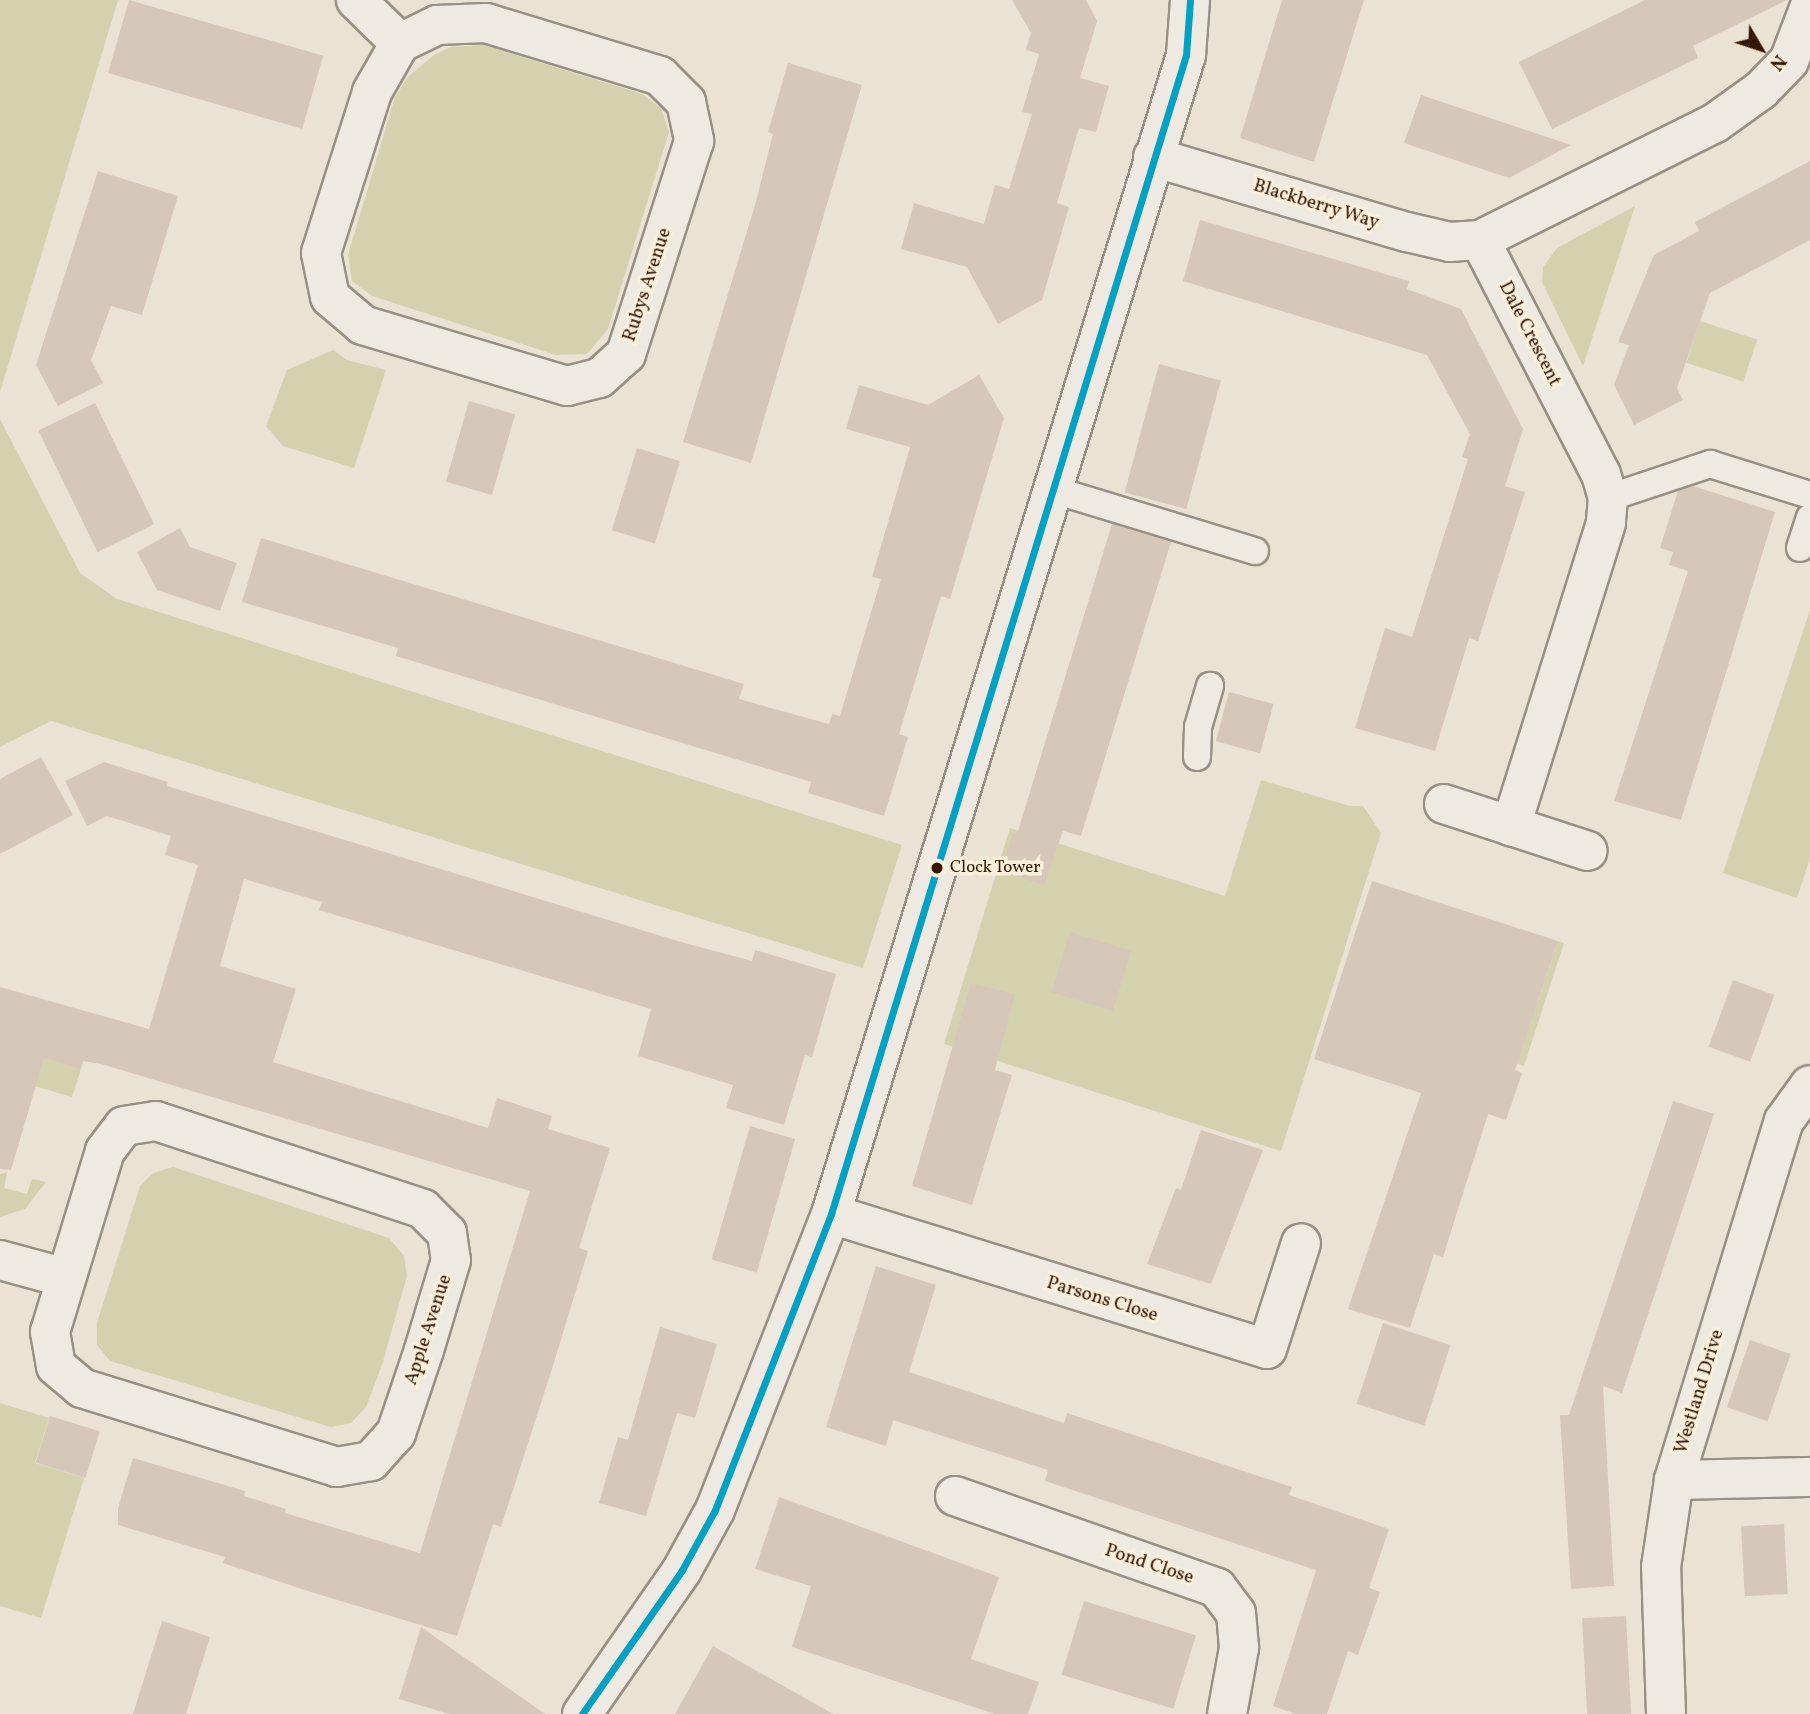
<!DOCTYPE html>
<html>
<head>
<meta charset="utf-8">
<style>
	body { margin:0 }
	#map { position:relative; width:1810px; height:1714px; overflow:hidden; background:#eae2d2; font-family:Vollkorn,serif }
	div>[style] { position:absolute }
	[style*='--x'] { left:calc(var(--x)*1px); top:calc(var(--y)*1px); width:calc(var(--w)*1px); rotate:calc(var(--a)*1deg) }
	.green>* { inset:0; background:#d4d1af; transform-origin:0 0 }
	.building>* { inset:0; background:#d6c8b9; transform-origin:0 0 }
	.roads { filter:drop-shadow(2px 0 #989084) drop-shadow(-2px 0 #989084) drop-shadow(0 2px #989084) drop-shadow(0 -2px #989084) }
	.lane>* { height:26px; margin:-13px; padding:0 13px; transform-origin:13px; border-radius:13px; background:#eeeae1 }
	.street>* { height:38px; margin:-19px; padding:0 19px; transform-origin:19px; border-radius:19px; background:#eeeae1 }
	.bus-1>* { height:7px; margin:-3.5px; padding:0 3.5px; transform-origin:3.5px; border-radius:3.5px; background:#03a2c4 }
	.dots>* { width:19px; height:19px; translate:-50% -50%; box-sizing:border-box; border:4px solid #f8efdb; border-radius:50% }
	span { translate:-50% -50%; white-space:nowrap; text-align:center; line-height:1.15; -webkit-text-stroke:7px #f8efdb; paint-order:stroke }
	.bus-label { font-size:17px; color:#351704 }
	.left { translate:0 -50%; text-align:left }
	.street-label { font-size:19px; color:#351704 }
	.north { position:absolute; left:1726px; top:14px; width:70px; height:70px; -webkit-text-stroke:5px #f8efdb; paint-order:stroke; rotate:129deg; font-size:19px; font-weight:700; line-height:28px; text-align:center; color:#351704 }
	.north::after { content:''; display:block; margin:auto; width:24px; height:32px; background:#351704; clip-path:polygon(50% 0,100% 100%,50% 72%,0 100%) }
</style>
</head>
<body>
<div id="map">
	<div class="green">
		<i style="clip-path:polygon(0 0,118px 0,0 392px)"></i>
		<i style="clip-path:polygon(484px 45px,642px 94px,661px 108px,669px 132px,608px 329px,587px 354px,556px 355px,372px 296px,352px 281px,348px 255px,395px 97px,408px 77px,434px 55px,451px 47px)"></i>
		<i style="clip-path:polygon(1635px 206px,1583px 366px,1542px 282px,1543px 267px,1557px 248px)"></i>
		<i style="left:1700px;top:321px;width:60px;height:44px;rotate:18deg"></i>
		<i style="clip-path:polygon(333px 350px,347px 360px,386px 370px,354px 468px,283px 446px,266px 426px,287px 370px)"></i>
		<i style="clip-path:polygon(0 419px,80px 573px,117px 599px,902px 845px,863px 968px,51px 721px,0 747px)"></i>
		<i style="clip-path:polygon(1810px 610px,1810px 858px,1797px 898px,1723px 873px)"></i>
		<i style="clip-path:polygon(1261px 780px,1350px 806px,1363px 806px,1381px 833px,1281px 1151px,944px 1044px,1010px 828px,1225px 896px)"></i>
		<i style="clip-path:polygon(1558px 941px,1564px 943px,1524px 1066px,1485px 1053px,1467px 979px,1538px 1001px)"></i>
		<i style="clip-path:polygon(29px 1043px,81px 1069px,72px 1097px,0 1076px)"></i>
		<i style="clip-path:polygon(173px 1167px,389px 1238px,404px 1256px,407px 1276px,382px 1365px,366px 1407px,351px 1423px,331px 1427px,110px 1361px,97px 1345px,97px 1323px,140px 1186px,153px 1173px)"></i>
		<i style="clip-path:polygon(7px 1172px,4px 1188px,27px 1194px,32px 1179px,46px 1182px,25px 1209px,0 1217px,0 1174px)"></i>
		<i style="clip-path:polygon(0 1403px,49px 1418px,35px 1463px,84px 1478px,41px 1618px,0 1606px)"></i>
	</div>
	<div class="building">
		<i style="left:129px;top:0;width:202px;height:76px;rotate:16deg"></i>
		<i style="clip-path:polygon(1012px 0,1086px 0,1097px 21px,1080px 78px,1109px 86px,1096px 132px,1079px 128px,1057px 203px,1069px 207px,1042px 300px,998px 324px,967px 267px,901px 249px,914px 203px,984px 224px,995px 185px,1009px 189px,1032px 114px,1022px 112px,1039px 54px,1026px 50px,1031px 33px)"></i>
		<i style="clip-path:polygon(1282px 0,1364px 0,1314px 162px,1240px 138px)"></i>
		<i style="clip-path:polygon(1645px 0,1787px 0,1693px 46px,1698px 58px,1552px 129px,1519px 62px)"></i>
		<i style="clip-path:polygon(788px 63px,862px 85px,751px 463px,683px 442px,755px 205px,773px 134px,768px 132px)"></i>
		<i style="clip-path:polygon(1421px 95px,1571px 145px,1509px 178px,1404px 143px)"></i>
		<i style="clip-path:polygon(1810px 161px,1810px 240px,1710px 293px,1677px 388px,1683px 400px,1634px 425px,1614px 385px,1629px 345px,1618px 342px,1654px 255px,1699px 231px,1695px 222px)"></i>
		<i style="clip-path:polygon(98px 171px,178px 196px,142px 315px,111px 306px,91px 360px,103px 383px,58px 406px,36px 365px)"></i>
		<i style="clip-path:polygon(1200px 220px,1409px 281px,1407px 289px,1461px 309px,1523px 429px,1505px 486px,1525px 492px,1478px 641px,1469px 638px,1435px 751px,1355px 728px,1385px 628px,1412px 637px,1468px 459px,1462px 457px,1470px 434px,1427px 355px,1183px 281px)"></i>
		<i style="left:1159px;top:364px;width:64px;height:133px;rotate:15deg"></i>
		<i style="clip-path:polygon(979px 375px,1004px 418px,950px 599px,941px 596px,899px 734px,908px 737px,884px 816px,808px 793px,811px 782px,396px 656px,398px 648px,242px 602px,261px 538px,744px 684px,739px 699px,829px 724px,832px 714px,840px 716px,881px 579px,872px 577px,910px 447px,846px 429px,859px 385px,928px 405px)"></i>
		<i style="left:469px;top:401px;width:48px;height:84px;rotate:16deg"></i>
		<i style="left:95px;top:403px;width:135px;height:63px;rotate:64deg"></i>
		<i style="left:637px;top:448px;width:45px;height:86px;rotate:17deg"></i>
		<i style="clip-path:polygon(1693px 486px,1775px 512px,1681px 820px,1614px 801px,1688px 571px,1669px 565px,1673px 552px,1660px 548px,1678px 491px)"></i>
		<i style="clip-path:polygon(1112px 524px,1171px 542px,1081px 836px,1063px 831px,1044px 885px,1001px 872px,1013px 833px,1017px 834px)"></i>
		<i style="clip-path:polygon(180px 528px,190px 547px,237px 563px,220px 611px,157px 590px,137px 552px)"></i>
		<i style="left:1229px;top:692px;width:46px;height:51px;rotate:15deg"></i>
		<i style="clip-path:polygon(41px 757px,73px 815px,0 854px,0 779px)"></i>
		<i style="clip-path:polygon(104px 762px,168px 782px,167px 786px,681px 942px,752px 961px,755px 950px,836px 974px,812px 1057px,805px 1055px,784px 1125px,726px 1108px,733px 1085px,638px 1056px,651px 1009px,319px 910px,322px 902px,244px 879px,220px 966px,296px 989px,273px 1062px,488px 1128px,497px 1098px,552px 1116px,548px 1129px,610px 1148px,579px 1248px,588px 1251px,551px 1372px,501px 1527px,493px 1524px,457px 1636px,311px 1592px,223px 1563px,225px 1557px,118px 1525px,118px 1508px,133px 1458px,245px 1491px,244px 1496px,286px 1509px,285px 1513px,420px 1553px,530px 1191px,101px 1064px,83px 1061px,81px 1069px,44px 1058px,11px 1170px,0 1169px,0 987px,149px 1029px,198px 865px,165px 855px,171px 836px,107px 816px,87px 826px,65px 781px)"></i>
		<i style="clip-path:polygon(1372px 881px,1558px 941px,1515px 1070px,1522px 1073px,1506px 1120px,1488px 1114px,1443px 1257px,1434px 1254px,1410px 1328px,1348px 1309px,1421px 1093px,1314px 1059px)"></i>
		<i style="left:1070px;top:932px;width:64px;height:63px;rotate:17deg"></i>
		<i style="left:1733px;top:980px;width:44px;height:71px;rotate:20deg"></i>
		<i style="clip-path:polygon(971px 983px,1015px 994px,995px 1070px,1012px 1075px,972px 1205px,912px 1186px)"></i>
		<i style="clip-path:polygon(1673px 1101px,1714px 1114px,1622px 1393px,1603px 1386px,1614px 1586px,1571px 1589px,1560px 1415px,1569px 1415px)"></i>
		<i style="left:750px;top:1126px;width:47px;height:139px;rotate:16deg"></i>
		<i style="clip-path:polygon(1201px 1130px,1263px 1150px,1211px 1284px,1147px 1264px,1176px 1188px,1181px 1190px)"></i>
		<i style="clip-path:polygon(876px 1266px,936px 1285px,909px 1372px,1064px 1423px,1067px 1413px,1292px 1487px,1289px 1495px,1389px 1529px,1369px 1588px,1380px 1592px,1358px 1655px,1348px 1651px,1327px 1714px,1296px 1714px,1273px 1706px,1316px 1570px,1045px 1481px,1048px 1470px,893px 1420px,886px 1446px,826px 1427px)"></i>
		<i style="left:1383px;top:1323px;width:71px;height:85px;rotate:18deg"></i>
		<i style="clip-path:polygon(660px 1327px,717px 1344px,695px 1418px,677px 1413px,646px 1516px,599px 1503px,618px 1437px,628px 1440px)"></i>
		<i style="left:1750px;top:1340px;width:43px;height:71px;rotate:19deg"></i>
		<i style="left:50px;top:1416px;width:52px;height:49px;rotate:17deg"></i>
		<i style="clip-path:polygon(779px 1497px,999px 1577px,971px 1659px,1039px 1682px,1028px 1714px,995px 1714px,792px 1647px,811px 1586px,755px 1569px)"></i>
		<i style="left:1784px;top:1524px;width:70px;height:43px;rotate:87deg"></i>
		<i style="left:1084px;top:1601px;width:117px;height:77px;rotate:17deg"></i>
		<i style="left:1626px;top:1616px;width:98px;height:44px;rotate:87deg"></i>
		<i style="clip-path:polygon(162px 1621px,210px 1637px,186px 1714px,133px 1714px)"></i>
		<i style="clip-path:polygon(421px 1627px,545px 1714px,449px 1714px,399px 1699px)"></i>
		<i style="clip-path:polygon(713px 1646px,833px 1714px,675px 1714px)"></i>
	</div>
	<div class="roads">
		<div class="lane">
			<i style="--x:1054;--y:490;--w:210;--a:16.9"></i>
			<i style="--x:1608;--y:498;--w:108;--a:-18.4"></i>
			<i style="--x:1710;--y:464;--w:105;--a:17.2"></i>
			<i style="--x:1800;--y:548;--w:32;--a:-72"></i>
			<i style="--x:1197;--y:757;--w:30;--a:-88"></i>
			<i style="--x:1198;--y:727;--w:43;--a:-73.7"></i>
		</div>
		<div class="street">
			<i style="--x:356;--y:0;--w:62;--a:44.3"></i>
			<i style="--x:486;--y:23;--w:182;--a:16.9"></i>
			<i style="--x:660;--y:76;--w:37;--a:45"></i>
			<i style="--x:686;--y:102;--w:40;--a:78"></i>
			<i style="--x:694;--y:141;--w:224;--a:107.7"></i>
			<i style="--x:626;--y:354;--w:36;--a:138"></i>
			<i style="--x:599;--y:378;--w:33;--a:166"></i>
			<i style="--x:567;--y:386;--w:213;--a:-163.4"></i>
			<i style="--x:363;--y:325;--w:43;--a:-139.7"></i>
			<i style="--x:330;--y:297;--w:45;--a:-101.6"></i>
			<i style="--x:321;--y:253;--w:169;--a:-72.4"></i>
			<i style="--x:372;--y:92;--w:56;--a:-60.3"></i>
			<i style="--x:400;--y:43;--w:41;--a:-25.9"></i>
			<i style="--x:437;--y:25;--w:49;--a:-2.3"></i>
			<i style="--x:1153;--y:157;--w:265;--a:16.5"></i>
			<i style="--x:1407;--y:232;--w:44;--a:13.1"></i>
			<i style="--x:1450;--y:242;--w:30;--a:-4"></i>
			<i style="--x:1480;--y:240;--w:263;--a:-26.5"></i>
			<i style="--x:1715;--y:123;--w:57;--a:-35.7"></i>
			<i style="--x:1761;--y:90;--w:40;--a:-46"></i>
			<i style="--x:1789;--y:61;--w:59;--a:-69.1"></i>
			<i style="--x:1480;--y:240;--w:263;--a:62.7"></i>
			<i style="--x:1601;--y:474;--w:25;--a:74"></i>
			<i style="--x:1608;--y:498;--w:25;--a:95"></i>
			<i style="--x:1606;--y:523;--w:318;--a:107.4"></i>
			<i style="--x:1444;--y:804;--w:151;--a:18.1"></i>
			<i style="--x:156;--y:1121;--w:281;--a:18.2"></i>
			<i style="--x:423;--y:1209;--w:34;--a:45"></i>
			<i style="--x:447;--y:1233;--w:27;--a:82"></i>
			<i style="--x:451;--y:1260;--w:94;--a:106.7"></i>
			<i style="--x:424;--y:1350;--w:88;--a:108.6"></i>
			<i style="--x:396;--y:1433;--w:38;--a:132"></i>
			<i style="--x:371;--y:1461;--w:35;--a:170"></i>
			<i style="--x:337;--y:1467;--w:267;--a:-162.8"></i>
			<i style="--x:82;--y:1388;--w:34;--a:-140"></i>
			<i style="--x:56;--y:1366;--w:35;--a:-100"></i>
			<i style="--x:50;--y:1332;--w:189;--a:-73.1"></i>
			<i style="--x:105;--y:1151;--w:31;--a:-53"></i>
			<i style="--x:124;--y:1126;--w:32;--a:-9"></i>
			<i style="--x:831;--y:1214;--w:456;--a:17.2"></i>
			<i style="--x:1267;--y:1349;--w:111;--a:-72.2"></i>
			<i style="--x:0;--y:1260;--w:68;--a:15.3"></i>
			<i style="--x:1674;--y:1480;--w:136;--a:-1.3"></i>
			<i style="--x:955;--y:1496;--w:278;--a:19.3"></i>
			<i style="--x:1217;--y:1588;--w:31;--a:53"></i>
			<i style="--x:1236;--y:1613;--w:35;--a:85"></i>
			<i style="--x:1239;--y:1648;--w:67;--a:100.3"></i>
			<i style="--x:582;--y:1714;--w:175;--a:-55.2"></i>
			<i style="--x:682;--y:1570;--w:68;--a:-61.2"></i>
			<i style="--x:715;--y:1510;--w:318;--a:-68.6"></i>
			<i style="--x:831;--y:1214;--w:1212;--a:-72.97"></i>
			<i style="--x:1186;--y:55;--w:55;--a:-85.8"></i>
			<i style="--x:1666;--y:1714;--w:147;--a:-91.9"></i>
			<i style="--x:1661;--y:1567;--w:88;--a:-81.5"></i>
			<i style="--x:1674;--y:1480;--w:375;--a:-73"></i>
			<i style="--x:1784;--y:1121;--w:44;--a:-54.2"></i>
		</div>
	</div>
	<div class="bus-1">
		<i style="--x:582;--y:1714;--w:175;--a:-55.2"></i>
		<i style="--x:682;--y:1570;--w:68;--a:-61.2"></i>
		<i style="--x:715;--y:1510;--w:318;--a:-68.6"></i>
		<i style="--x:831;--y:1214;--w:1212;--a:-72.97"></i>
		<i style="--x:1186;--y:55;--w:55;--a:-85.8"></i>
	</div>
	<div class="dots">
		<i style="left:937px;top:868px;background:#351704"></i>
	</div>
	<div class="bus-label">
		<span class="left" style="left:950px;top:868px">Clock Tower</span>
	</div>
	<div class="street-label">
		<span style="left:1316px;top:205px;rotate:17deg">Blackberry Way</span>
		<span style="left:648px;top:285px;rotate:-72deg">Rubys Avenue</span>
		<span style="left:1529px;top:334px;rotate:63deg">Dale Crescent</span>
		<span style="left:1102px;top:1300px;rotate:17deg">Parsons Close</span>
		<span style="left:429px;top:1330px;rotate:-72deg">Apple Avenue</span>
		<span style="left:1700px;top:1392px;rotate:-73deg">Westland Drive</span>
		<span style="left:1149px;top:1565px;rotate:18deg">Pond Close</span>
	</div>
	<div class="north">N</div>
</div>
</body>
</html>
